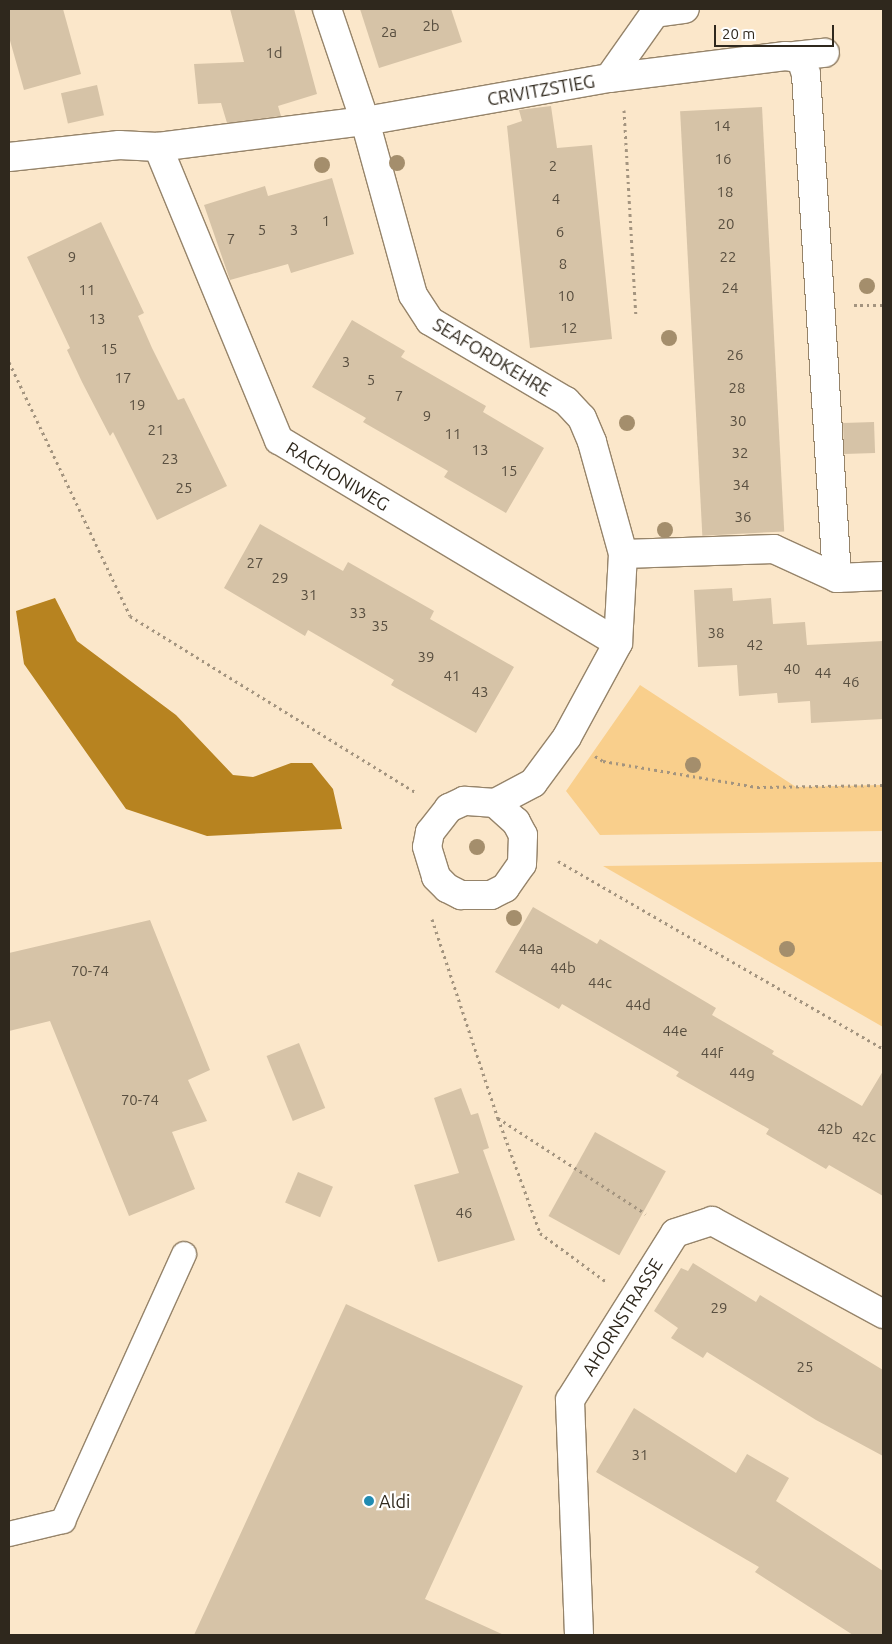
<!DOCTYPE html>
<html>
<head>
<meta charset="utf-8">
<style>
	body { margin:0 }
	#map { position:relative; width:892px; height:1644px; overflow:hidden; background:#fbe7ca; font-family:Ubuntu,sans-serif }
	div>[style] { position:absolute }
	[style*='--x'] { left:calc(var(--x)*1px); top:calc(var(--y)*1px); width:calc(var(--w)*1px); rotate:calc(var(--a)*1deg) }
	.green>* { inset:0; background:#f9cf8c }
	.water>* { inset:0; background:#b78320 }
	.building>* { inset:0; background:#d6c3a7; transform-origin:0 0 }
	.path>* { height:3px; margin-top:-1.5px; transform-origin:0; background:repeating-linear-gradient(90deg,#a3947f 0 2.5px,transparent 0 6.5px) }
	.roads { filter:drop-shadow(1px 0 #96846a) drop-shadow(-1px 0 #96846a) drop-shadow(0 1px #96846a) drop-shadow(0 -1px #96846a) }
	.lane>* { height:24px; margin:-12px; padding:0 12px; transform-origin:12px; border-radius:12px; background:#fff }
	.street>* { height:28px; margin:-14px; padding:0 14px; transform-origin:14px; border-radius:14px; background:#fff }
	.trees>* { width:16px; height:16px; margin:-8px; border-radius:50%; background:#a48e6c }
	.dots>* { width:14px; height:14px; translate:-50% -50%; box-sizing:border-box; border:2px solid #fff; border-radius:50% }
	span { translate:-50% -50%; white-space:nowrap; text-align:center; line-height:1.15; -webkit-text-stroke:4.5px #fff; paint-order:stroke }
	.number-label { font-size:15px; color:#594f40 }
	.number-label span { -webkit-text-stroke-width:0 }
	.street-label { font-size:18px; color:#2f281d }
	.poi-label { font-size:18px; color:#2f281d }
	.left { translate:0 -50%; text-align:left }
	.frame { position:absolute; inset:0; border:10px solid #2f281d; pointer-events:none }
	.scale { position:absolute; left:714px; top:25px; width:120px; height:22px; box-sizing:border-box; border:2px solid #2f281d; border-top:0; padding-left:6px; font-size:15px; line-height:18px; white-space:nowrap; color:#2f281d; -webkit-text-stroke:4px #fff; paint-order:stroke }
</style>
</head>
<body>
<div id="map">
	<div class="green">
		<i style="clip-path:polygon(640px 685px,796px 787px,883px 785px,883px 831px,600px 835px,566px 791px)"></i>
		<i style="clip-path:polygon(883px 862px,883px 1027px,603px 866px)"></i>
	</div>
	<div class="water">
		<i style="clip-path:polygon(55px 598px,77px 641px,176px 715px,233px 775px,253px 777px,291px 763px,312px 763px,333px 789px,342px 829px,207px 836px,126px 809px,24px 664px,16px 611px)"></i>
	</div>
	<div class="building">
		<i style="clip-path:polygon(9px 9px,63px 9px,81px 74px,24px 90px,9px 37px)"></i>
		<i style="clip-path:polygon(230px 9px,294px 9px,317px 94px,278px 106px,281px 116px,227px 123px,221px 103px,198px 104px,194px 64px,244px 62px)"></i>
		<i style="clip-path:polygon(360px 9px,451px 9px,462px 42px,379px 68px)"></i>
		<i style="left:97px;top:85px;width:31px;height:37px;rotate:77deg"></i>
		<i style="clip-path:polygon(551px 106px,557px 148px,592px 145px,612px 339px,530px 348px,507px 126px,522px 121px,519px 110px)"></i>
		<i style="left:762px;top:107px;width:425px;height:82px;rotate:87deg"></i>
		<i style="clip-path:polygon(332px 178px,354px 254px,291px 273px,288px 264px,230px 280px,204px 205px,265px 186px,268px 196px)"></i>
		<i style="clip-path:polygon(101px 222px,144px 313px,138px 316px,152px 348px,178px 400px,184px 398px,227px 486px,157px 520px,113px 432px,110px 436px,82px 382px,67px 350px,70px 348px,27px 257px)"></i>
		<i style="clip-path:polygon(352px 320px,405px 351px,401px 357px,486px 406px,483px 412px,544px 448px,506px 513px,444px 477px,448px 471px,363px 422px,366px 418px,312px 387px)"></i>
		<i style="left:874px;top:422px;width:31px;height:31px;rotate:88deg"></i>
		<i style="clip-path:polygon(260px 524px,343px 571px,348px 562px,434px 611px,430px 619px,514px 667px,476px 733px,391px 685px,394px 680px,308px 630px,305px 636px,224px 588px)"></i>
		<i style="clip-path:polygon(732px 588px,733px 601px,771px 598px,773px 624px,805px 622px,807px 645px,883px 641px,883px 719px,811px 723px,810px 701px,778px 703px,777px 693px,739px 696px,737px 665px,698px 667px,694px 590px)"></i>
		<i style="clip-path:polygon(533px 907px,597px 944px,600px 939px,716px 1008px,712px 1015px,774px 1051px,772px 1054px,862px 1106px,883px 1071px,883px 1196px,829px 1165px,826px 1169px,766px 1134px,769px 1129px,676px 1076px,679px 1072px,562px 1004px,559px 1009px,495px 972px)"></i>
		<i style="clip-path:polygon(150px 920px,210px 1070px,188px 1080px,207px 1121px,172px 1132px,195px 1189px,129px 1216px,50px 1021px,9px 1031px,9px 953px)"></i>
		<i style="left:299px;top:1043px;width:70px;height:35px;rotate:68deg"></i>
		<i style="clip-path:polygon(461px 1088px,471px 1115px,478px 1113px,489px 1148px,483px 1150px,515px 1240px,438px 1262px,414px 1185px,459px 1173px,434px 1098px)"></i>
		<i style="left:595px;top:1132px;width:81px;height:96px;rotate:29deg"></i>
		<i style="left:298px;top:1172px;width:38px;height:33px;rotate:23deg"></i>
		<i style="clip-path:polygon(693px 1263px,756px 1302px,760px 1295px,883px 1370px,883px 1456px,816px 1420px,707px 1352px,703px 1358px,671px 1338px,678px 1328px,654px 1311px,681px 1268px,688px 1271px)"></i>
		<i style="clip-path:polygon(346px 1304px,523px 1386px,425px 1599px,504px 1635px,194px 1635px)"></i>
		<i style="clip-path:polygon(634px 1408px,736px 1473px,747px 1454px,789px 1478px,776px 1501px,883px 1571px,883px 1635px,853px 1635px,755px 1572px,759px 1567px,596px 1472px)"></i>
	</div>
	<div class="path">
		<i style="--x:624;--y:110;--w:207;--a:86.7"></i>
		<i style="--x:854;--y:305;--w:29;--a:0"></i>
		<i style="--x:9;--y:362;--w:281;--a:64.5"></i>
		<i style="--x:130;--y:616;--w:337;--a:31.7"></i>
		<i style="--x:595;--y:756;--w:9;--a:32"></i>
		<i style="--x:603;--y:761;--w:156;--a:9.6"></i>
		<i style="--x:757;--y:787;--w:126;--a:-0.9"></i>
		<i style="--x:558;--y:861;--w:375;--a:30"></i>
		<i style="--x:432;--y:919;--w:210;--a:71.7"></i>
		<i style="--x:498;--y:1118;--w:176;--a:33"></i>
		<i style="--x:498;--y:1118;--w:122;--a:69.9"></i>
		<i style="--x:540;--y:1233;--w:81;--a:36.4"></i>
	</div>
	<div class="roads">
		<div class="lane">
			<i style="--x:9;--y:1534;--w:56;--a:-13.5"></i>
			<i style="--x:63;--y:1521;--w:293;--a:-65.6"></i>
		</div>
		<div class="street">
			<i style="--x:327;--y:9;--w:118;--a:71.3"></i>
			<i style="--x:365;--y:121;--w:180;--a:74.6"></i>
			<i style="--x:413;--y:295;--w:31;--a:57"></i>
			<i style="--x:430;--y:321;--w:158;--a:30.5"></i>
			<i style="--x:566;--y:401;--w:23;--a:47"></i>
			<i style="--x:582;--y:418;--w:26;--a:67"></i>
			<i style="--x:592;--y:442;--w:116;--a:74.5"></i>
			<i style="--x:623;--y:554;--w:89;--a:93.2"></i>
			<i style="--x:618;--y:643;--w:107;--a:118.5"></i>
			<i style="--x:567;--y:737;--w:57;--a:126.5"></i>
			<i style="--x:533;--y:783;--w:43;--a:152.2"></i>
			<i style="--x:495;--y:803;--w:31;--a:-176"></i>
			<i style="--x:464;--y:801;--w:17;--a:155"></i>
			<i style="--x:449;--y:808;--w:31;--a:128"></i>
			<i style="--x:430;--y:832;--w:15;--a:101"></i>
			<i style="--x:427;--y:847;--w:31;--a:73"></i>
			<i style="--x:436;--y:877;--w:16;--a:45"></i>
			<i style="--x:447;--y:888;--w:16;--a:27"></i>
			<i style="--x:461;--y:895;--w:30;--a:0"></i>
			<i style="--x:491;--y:895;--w:16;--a:-27"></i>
			<i style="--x:505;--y:888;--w:29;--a:-55"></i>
			<i style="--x:522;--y:864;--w:29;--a:-88"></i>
			<i style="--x:523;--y:835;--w:15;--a:-118"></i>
			<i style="--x:516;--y:822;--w:28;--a:-138"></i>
			<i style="--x:794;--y:56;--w:31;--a:-6"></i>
			<i style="--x:609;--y:78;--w:80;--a:-54.7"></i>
			<i style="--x:655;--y:13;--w:30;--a:-8"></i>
			<i style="--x:158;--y:147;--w:317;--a:67.6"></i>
			<i style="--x:279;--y:440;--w:395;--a:30.9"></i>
			<i style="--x:9;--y:157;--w:111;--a:-6.2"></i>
			<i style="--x:119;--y:145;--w:39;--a:3"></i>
			<i style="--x:158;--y:147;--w:209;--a:-7.2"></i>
			<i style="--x:365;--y:121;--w:248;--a:-10"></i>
			<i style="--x:609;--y:78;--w:178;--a:-7.1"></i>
			<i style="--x:786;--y:56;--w:15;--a:11"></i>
			<i style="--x:801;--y:59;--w:16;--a:72"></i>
			<i style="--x:806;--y:74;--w:505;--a:86.48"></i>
			<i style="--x:837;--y:578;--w:69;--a:-155.3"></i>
			<i style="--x:774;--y:549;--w:151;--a:178.1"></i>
			<i style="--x:837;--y:578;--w:46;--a:-2.5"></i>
			<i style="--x:579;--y:1635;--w:235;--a:-92.2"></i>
			<i style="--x:570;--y:1400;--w:197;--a:-57.8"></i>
			<i style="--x:675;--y:1233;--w:39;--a:-18"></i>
			<i style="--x:712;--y:1221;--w:195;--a:28.5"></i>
		</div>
	</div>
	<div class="trees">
		<i style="left:397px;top:163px"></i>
		<i style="left:322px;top:165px"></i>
		<i style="left:867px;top:286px"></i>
		<i style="left:669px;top:338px"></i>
		<i style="left:627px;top:423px"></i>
		<i style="left:665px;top:530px"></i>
		<i style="left:693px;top:765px"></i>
		<i style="left:477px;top:847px"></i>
		<i style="left:514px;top:918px"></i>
		<i style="left:787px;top:949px"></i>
	</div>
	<div class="dots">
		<i style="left:369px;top:1501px;background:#208bb2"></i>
	</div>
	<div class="number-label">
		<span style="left:431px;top:26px">2b</span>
		<span style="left:389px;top:32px">2a</span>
		<span style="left:274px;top:53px">1d</span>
		<span style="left:722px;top:126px">14</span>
		<span style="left:723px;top:159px">16</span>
		<span style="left:553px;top:166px">2</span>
		<span style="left:725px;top:192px">18</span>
		<span style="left:556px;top:199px">4</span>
		<span style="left:326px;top:221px">1</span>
		<span style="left:726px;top:224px">20</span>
		<span style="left:262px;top:230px">5</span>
		<span style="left:294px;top:230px">3</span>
		<span style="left:560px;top:232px">6</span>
		<span style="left:231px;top:239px">7</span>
		<span style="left:72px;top:257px">9</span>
		<span style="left:728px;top:257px">22</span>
		<span style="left:563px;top:264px">8</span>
		<span style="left:730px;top:288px">24</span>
		<span style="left:87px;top:290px">11</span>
		<span style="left:566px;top:296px">10</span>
		<span style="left:97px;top:319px">13</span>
		<span style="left:569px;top:328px">12</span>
		<span style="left:109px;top:349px">15</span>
		<span style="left:735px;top:355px">26</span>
		<span style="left:346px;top:362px">3</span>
		<span style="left:123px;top:378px">17</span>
		<span style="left:371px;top:380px">5</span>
		<span style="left:737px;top:388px">28</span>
		<span style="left:399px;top:396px">7</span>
		<span style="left:137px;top:405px">19</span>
		<span style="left:427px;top:416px">9</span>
		<span style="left:738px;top:421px">30</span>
		<span style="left:156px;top:430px">21</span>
		<span style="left:453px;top:434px">11</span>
		<span style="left:480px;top:450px">13</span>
		<span style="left:740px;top:453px">32</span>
		<span style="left:170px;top:459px">23</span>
		<span style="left:509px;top:471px">15</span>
		<span style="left:741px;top:485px">34</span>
		<span style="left:184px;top:488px">25</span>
		<span style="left:743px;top:517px">36</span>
		<span style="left:255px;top:563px">27</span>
		<span style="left:280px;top:578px">29</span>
		<span style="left:309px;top:595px">31</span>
		<span style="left:358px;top:613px">33</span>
		<span style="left:380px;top:626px">35</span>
		<span style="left:716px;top:633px">38</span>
		<span style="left:755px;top:645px">42</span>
		<span style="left:426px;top:657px">39</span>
		<span style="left:792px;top:669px">40</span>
		<span style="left:823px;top:673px">44</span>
		<span style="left:452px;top:676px">41</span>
		<span style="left:851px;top:682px">46</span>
		<span style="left:480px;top:692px">43</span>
		<span style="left:531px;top:949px">44a</span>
		<span style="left:563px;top:968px">44b</span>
		<span style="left:90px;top:971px">70-74</span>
		<span style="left:600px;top:983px">44c</span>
		<span style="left:638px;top:1005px">44d</span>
		<span style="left:675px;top:1031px">44e</span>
		<span style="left:712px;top:1053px">44f</span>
		<span style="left:742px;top:1073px">44g</span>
		<span style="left:140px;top:1100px">70-74</span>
		<span style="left:830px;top:1129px">42b</span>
		<span style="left:864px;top:1137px">42c</span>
		<span style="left:464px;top:1213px">46</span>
		<span style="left:719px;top:1308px">29</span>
		<span style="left:805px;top:1367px">25</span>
		<span style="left:640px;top:1455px">31</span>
	</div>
	<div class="street-label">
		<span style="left:541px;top:90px;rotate:-10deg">CRIVITZSTIEG</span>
		<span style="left:492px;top:357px;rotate:31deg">SEAFORDKEHRE</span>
		<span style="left:338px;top:476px;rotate:31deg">RACHONIWEG</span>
		<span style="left:622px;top:1317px;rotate:-58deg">AHORNSTRASSE</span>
	</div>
	<div class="poi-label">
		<span class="left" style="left:379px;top:1501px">Aldi</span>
	</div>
	<div class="frame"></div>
	<div class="scale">20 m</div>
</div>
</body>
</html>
